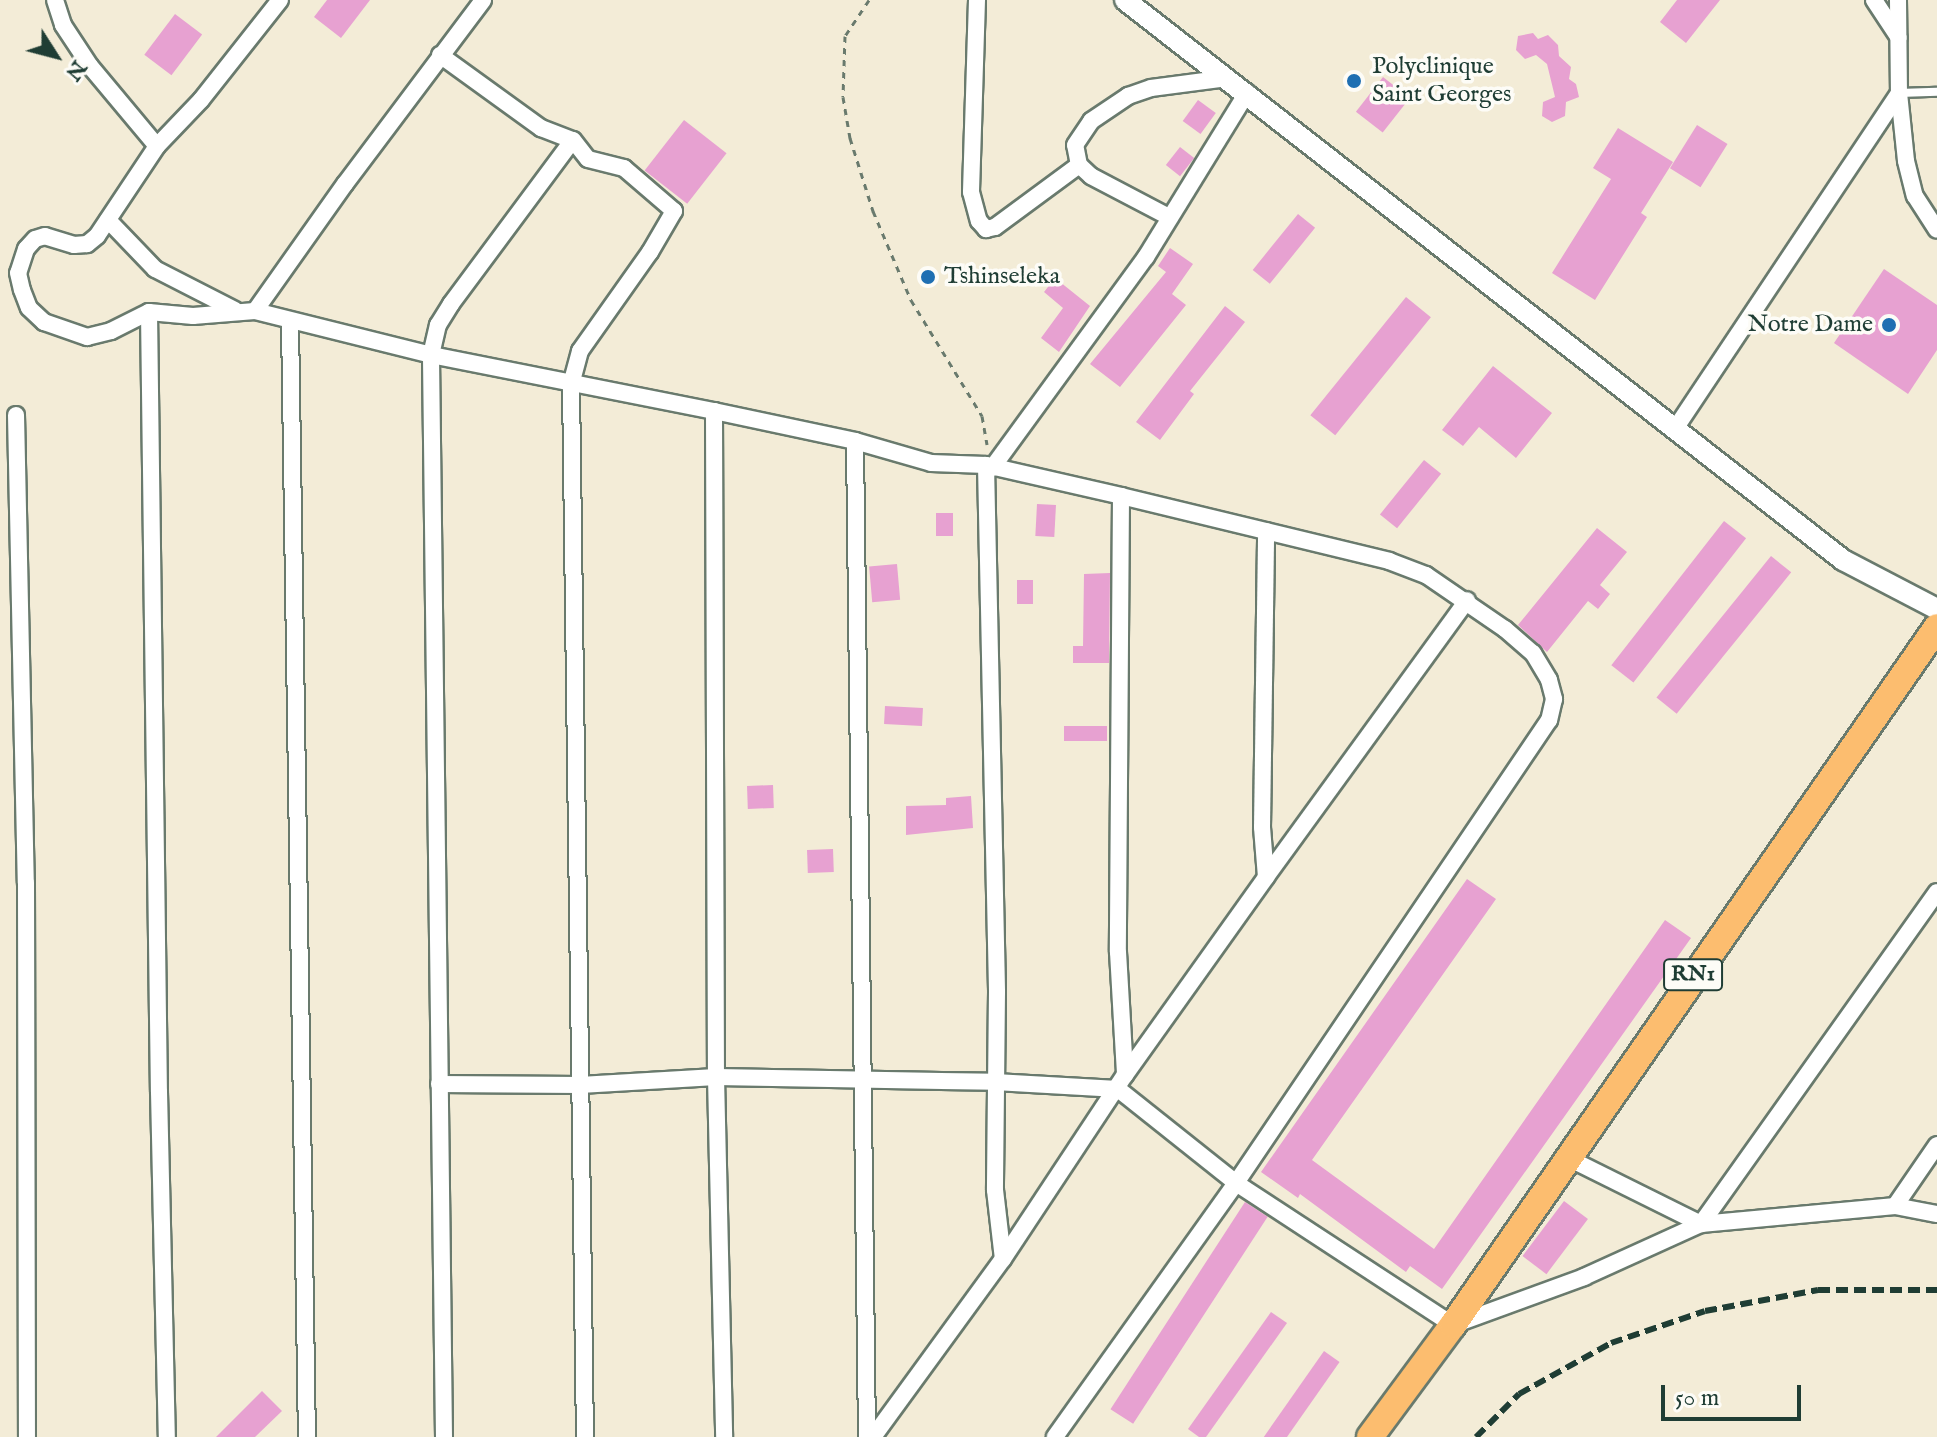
<!DOCTYPE html>
<html>
<head>
<meta charset="utf-8">
<style>
	body { margin:0 }
	#map { position:relative; width:1937px; height:1437px; overflow:hidden; background:#f3ecd7; font-family:"IM FELL English",serif }
	div>[style] { position:absolute }
	[style*='--x'] { left:calc(var(--x)*1px); top:calc(var(--y)*1px); width:calc(var(--w)*1px); rotate:calc(var(--a)*1deg) }
	.building>* { inset:0; background:#e7a1d1; transform-origin:0 0 }
	.path>* { height:3px; margin-top:-1.5px; transform-origin:0; background:repeating-linear-gradient(90deg,#697a6d 0 6px,transparent 0 12px) }
	.roads { filter:drop-shadow(2px 0 #697a6d) drop-shadow(-2px 0 #697a6d) drop-shadow(0 2px #697a6d) drop-shadow(0 -2px #697a6d) }
	.service>* { height:8px; margin:-4px; padding:0 4px; transform-origin:4px; border-radius:4px; background:#fff }
	.minor>* { height:16px; margin:-8px; padding:0 8px; transform-origin:8px; border-radius:8px; background:#fff }
	.tertiary>* { height:20px; margin:-10px; padding:0 10px; transform-origin:10px; border-radius:10px; background:#fff }
	.trunk>* { height:26px; margin:-13px; padding:0 13px; transform-origin:13px; border-radius:13px; background:#fcbd6f }
	.rail>* { height:6px; margin-top:-3px; transform-origin:0; background:repeating-linear-gradient(90deg,#1f3d34 0 12px,transparent 0 18px) }
	.dots>* { width:22px; height:22px; translate:-50% -50%; box-sizing:border-box; border:4px solid #fdfcf7; border-radius:50% }
	span { translate:-50% -50%; white-space:nowrap; text-align:center; line-height:1.15; -webkit-text-stroke:7px #fdfcf7; paint-order:stroke }
	.shield-label span { padding:2px 6px; background:#fdfcf7; border:2px solid; border-radius:6px; -webkit-text-stroke-width:0 }
	.shield-label { font-size:22px; color:#1f3d34; font-weight:700 }
	.poi-label { font-size:24px; color:#1f3d34 }
	.left { translate:0 -50%; text-align:left }
	.right { translate:-100% -50%; text-align:right }
	.north { position:absolute; left:16px; top:16px; width:80px; height:80px; -webkit-text-stroke:6px #fdfcf7; paint-order:stroke; rotate:126deg; font-size:22px; font-weight:700; line-height:32px; text-align:center; color:#1f3d34 }
	.north::after { content:''; display:block; margin:auto; width:28px; height:36px; background:#1f3d34; clip-path:polygon(50% 0,100% 100%,50% 72%,0 100%) }
	.scale { position:absolute; left:1661px; top:1385px; width:140px; height:36px; box-sizing:border-box; border:4px solid #1f3d34; border-top:0; padding-left:10px; font-size:24px; line-height:28px; white-space:nowrap; color:#1f3d34; -webkit-text-stroke:6px #fdfcf7; paint-order:stroke }
</style>
</head>
<body>
<div id="map">
	<div class="building">
		<i style="clip-path:polygon(327px 0,370px 0,341px 38px,314px 17px)"></i>
		<i style="clip-path:polygon(1677px 0,1720px 0,1686px 43px,1660px 22px)"></i>
		<i style="left:175px;top:14px;width:34px;height:51px;rotate:37deg"></i>
		<i style="clip-path:polygon(1533px 33px,1538px 39px,1548px 35px,1558px 45px,1559px 56px,1571px 67px,1569px 79px,1576px 84px,1579px 97px,1566px 102px,1565px 116px,1552px 122px,1542px 116px,1543px 102px,1555px 97px,1547px 64px,1536px 55px,1525px 59px,1516px 50px,1518px 36px)"></i>
		<i style="left:1383px;top:77px;width:34px;height:44px;rotate:38deg"></i>
		<i style="left:1198px;top:100px;width:22px;height:26px;rotate:36deg"></i>
		<i style="left:684px;top:120px;width:54px;height:64px;rotate:38deg"></i>
		<i style="left:1697px;top:125px;width:36px;height:51px;rotate:32deg"></i>
		<i style="clip-path:polygon(1618px 128px,1673px 162px,1641px 213px,1647px 217px,1595px 300px,1552px 273px,1611px 179px,1593px 168px)"></i>
		<i style="left:1180px;top:147px;width:18px;height:23px;rotate:38deg"></i>
		<i style="left:1298px;top:214px;width:22px;height:72px;rotate:39deg"></i>
		<i style="clip-path:polygon(1170px 248px,1193px 264px,1172px 294px,1186px 305px,1120px 387px,1090px 364px,1166px 272px,1158px 266px)"></i>
		<i style="clip-path:polygon(1884px 269px,1937px 305px,1937px 350px,1908px 394px,1834px 343px)"></i>
		<i style="clip-path:polygon(1055px 278px,1090px 306px,1059px 352px,1041px 338px,1063px 308px,1044px 292px)"></i>
		<i style="left:1406px;top:297px;width:32px;height:152px;rotate:39deg"></i>
		<i style="clip-path:polygon(1225px 306px,1245px 322px,1190px 391px,1194px 394px,1160px 440px,1136px 422px)"></i>
		<i style="clip-path:polygon(1493px 366px,1552px 413px,1516px 458px,1479px 427px,1463px 446px,1442px 430px)"></i>
		<i style="left:1424px;top:460px;width:22px;height:70px;rotate:39deg"></i>
		<i style="left:1037px;top:504px;width:19px;height:32px;rotate:3deg"></i>
		<i style="left:936px;top:513px;width:17px;height:23px"></i>
		<i style="left:1724px;top:521px;width:28px;height:183px;rotate:38deg"></i>
		<i style="clip-path:polygon(1597px 528px,1627px 552px,1600px 585px,1610px 594px,1598px 609px,1588px 601px,1547px 652px,1518px 625px)"></i>
		<i style="left:1771px;top:556px;width:26px;height:182px;rotate:39deg"></i>
		<i style="left:897px;top:564px;width:36px;height:28px;rotate:85deg"></i>
		<i style="clip-path:polygon(1110px 573px,1109px 663px,1073px 663px,1073px 646px,1083px 646px,1084px 574px)"></i>
		<i style="left:1017px;top:580px;width:16px;height:24px"></i>
		<i style="left:885px;top:706px;width:38px;height:18px;rotate:3deg"></i>
		<i style="left:1107px;top:726px;width:15px;height:43px;rotate:90deg"></i>
		<i style="left:773px;top:785px;width:23px;height:26px;rotate:88deg"></i>
		<i style="clip-path:polygon(971px 796px,973px 828px,906px 835px,906px 806px,946px 805px,946px 798px)"></i>
		<i style="left:833px;top:849px;width:23px;height:26px;rotate:88deg"></i>
		<i style="clip-path:polygon(1467px 879px,1496px 899px,1312px 1160px,1434px 1249px,1665px 920px,1691px 938px,1442px 1289px,1410px 1266px,1406px 1272px,1300px 1194px,1298px 1198px,1261px 1172px)"></i>
		<i style="left:1564px;top:1201px;width:30px;height:69px;rotate:37deg"></i>
		<i style="left:1245px;top:1202px;width:27px;height:247px;rotate:33deg"></i>
		<i style="clip-path:polygon(1271px 1312px,1287px 1323px,1206px 1437px,1199px 1437px,1188px 1429px)"></i>
		<i style="left:1324px;top:1351px;width:19px;height:106px;rotate:35deg"></i>
		<i style="clip-path:polygon(262px 1391px,282px 1411px,255px 1437px,216px 1437px)"></i>
	</div>
	<div class="path">
		<i style="--x:869;--y:0;--w:43;--a:123.7"></i>
		<i style="--x:845;--y:36;--w:61;--a:91.9"></i>
		<i style="--x:843;--y:97;--w:42;--a:80.3"></i>
		<i style="--x:850;--y:138;--w:77;--a:72.5"></i>
		<i style="--x:873;--y:211;--w:97;--a:66.9"></i>
		<i style="--x:911;--y:300;--w:136;--a:58.5"></i>
		<i style="--x:982;--y:416;--w:29;--a:80"></i>
	</div>
	<div class="roads">
		<div class="service">
			<i style="--x:1899;--y:93;--w:38;--a:-2"></i>
		</div>
		<div class="minor">
			<i style="--x:55;--y:0;--w:26;--a:72"></i>
			<i style="--x:63;--y:25;--w:49;--a:56.6"></i>
			<i style="--x:90;--y:66;--w:104;--a:50.1"></i>
			<i style="--x:280;--y:0;--w:127;--a:128.3"></i>
			<i style="--x:201;--y:100;--w:64;--a:133.7"></i>
			<i style="--x:157;--y:146;--w:108;--a:123.7"></i>
			<i style="--x:97;--y:236;--w:13;--a:141"></i>
			<i style="--x:87;--y:244;--w:13;--a:176"></i>
			<i style="--x:74;--y:245;--w:30;--a:-163"></i>
			<i style="--x:45;--y:236;--w:10;--a:163"></i>
			<i style="--x:35;--y:239;--w:13;--a:132"></i>
			<i style="--x:26;--y:249;--w:25;--a:108"></i>
			<i style="--x:18;--y:273;--w:17;--a:77"></i>
			<i style="--x:22;--y:290;--w:19;--a:69"></i>
			<i style="--x:29;--y:308;--w:21;--a:43"></i>
			<i style="--x:44;--y:322;--w:46;--a:19.2"></i>
			<i style="--x:87;--y:337;--w:25;--a:-14"></i>
			<i style="--x:111;--y:331;--w:42;--a:-26.6"></i>
			<i style="--x:149;--y:312;--w:44;--a:5.2"></i>
			<i style="--x:193;--y:316;--w:62;--a:-4.6"></i>
			<i style="--x:255;--y:311;--w:181;--a:14"></i>
			<i style="--x:431;--y:355;--w:288;--a:11.2"></i>
			<i style="--x:714;--y:411;--w:144;--a:12"></i>
			<i style="--x:855;--y:441;--w:79;--a:16.1"></i>
			<i style="--x:931;--y:463;--w:55;--a:2.1"></i>
			<i style="--x:986;--y:465;--w:139;--a:12.9"></i>
			<i style="--x:1121;--y:496;--w:276;--a:13.6"></i>
			<i style="--x:1389;--y:561;--w:40;--a:21"></i>
			<i style="--x:1426;--y:575;--w:96;--a:34.4"></i>
			<i style="--x:1505;--y:629;--w:37;--a:41"></i>
			<i style="--x:1533;--y:653;--w:31;--a:59"></i>
			<i style="--x:1549;--y:680;--w:20;--a:75"></i>
			<i style="--x:1554;--y:699;--w:22;--a:103"></i>
			<i style="--x:1549;--y:720;--w:559;--a:124.06"></i>
			<i style="--x:1236;--y:1183;--w:312;--a:125.5"></i>
			<i style="--x:977;--y:0;--w:192;--a:91.8"></i>
			<i style="--x:971;--y:192;--w:30;--a:75"></i>
			<i style="--x:979;--y:221;--w:11;--a:49"></i>
			<i style="--x:986;--y:229;--w:9;--a:-13"></i>
			<i style="--x:995;--y:227;--w:104;--a:-36.4"></i>
			<i style="--x:1874;--y:0;--w:45;--a:56.7"></i>
			<i style="--x:1898;--y:0;--w:93;--a:89.4"></i>
			<i style="--x:1899;--y:93;--w:68;--a:84.1"></i>
			<i style="--x:1906;--y:161;--w:36;--a:76"></i>
			<i style="--x:1915;--y:196;--w:40;--a:57.1"></i>
			<i style="--x:440;--y:55;--w:125;--a:35.9"></i>
			<i style="--x:541;--y:128;--w:34;--a:21"></i>
			<i style="--x:573;--y:140;--w:24;--a:52"></i>
			<i style="--x:588;--y:159;--w:37;--a:14"></i>
			<i style="--x:624;--y:168;--w:66;--a:40.7"></i>
			<i style="--x:674;--y:211;--w:48;--a:120.3"></i>
			<i style="--x:650;--y:252;--w:121;--a:125.3"></i>
			<i style="--x:580;--y:351;--w:35;--a:105"></i>
			<i style="--x:571;--y:385;--w:1052;--a:89.24"></i>
			<i style="--x:1169;--y:217;--w:88;--a:-152.3"></i>
			<i style="--x:1091;--y:176;--w:16;--a:-137"></i>
			<i style="--x:1079;--y:165;--w:20;--a:-101"></i>
			<i style="--x:1075;--y:145;--w:29;--a:-56"></i>
			<i style="--x:1091;--y:121;--w:45;--a:-34"></i>
			<i style="--x:1128;--y:96;--w:24;--a:-19"></i>
			<i style="--x:1151;--y:88;--w:77;--a:-7.5"></i>
			<i style="--x:108;--y:220;--w:68;--a:46.2"></i>
			<i style="--x:155;--y:269;--w:90;--a:27.1"></i>
			<i style="--x:255;--y:311;--w:156;--a:-54.7"></i>
			<i style="--x:345;--y:184;--w:230;--a:-53.1"></i>
			<i style="--x:149;--y:312;--w:780;--a:89.27"></i>
			<i style="--x:159;--y:1092;--w:345;--a:88.7"></i>
			<i style="--x:290;--y:322;--w:1115;--a:89.13"></i>
			<i style="--x:714;--y:411;--w:666;--a:89.83"></i>
			<i style="--x:716;--y:1077;--w:360;--a:88.7"></i>
			<i style="--x:16;--y:415;--w:468;--a:88.8"></i>
			<i style="--x:26;--y:883;--w:554;--a:89.9"></i>
			<i style="--x:1675;--y:429;--w:404;--a:-56.3"></i>
			<i style="--x:855;--y:441;--w:996;--a:89.31"></i>
			<i style="--x:986;--y:465;--w:527;--a:88.8"></i>
			<i style="--x:997;--y:992;--w:198;--a:90.6"></i>
			<i style="--x:995;--y:1190;--w:69;--a:83.4"></i>
			<i style="--x:992;--y:468;--w:261;--a:-53.9"></i>
			<i style="--x:1146;--y:257;--w:193;--a:-58.4"></i>
			<i style="--x:1121;--y:496;--w:456;--a:90.4"></i>
			<i style="--x:1118;--y:952;--w:123;--a:86.7"></i>
			<i style="--x:1266;--y:877;--w:50;--a:-94.6"></i>
			<i style="--x:1262;--y:827;--w:296;--a:-89.2"></i>
			<i style="--x:439;--y:1084;--w:141;--a:0.4"></i>
			<i style="--x:580;--y:1085;--w:136;--a:-3.4"></i>
			<i style="--x:716;--y:1077;--w:279;--a:1"></i>
			<i style="--x:995;--y:1082;--w:123;--a:3.3"></i>
			<i style="--x:1118;--y:1089;--w:151;--a:38.5"></i>
			<i style="--x:1236;--y:1183;--w:259;--a:33.2"></i>
			<i style="--x:1453;--y:1325;--w:140;--a:-20.1"></i>
			<i style="--x:1584;--y:1277;--w:128;--a:-24.4"></i>
			<i style="--x:1701;--y:1224;--w:195;--a:-5.3"></i>
			<i style="--x:1895;--y:1206;--w:43;--a:10.8"></i>
			<i style="--x:1566;--y:1157;--w:151;--a:26.4"></i>
			<i style="--x:1701;--y:1224;--w:407;--a:-54.6"></i>
			<i style="--x:1895;--y:1206;--w:74;--a:-55.5"></i>
			<i style="--x:444;--y:1437;--w:1082;--a:-90.69"></i>
			<i style="--x:431;--y:355;--w:31;--a:-77"></i>
			<i style="--x:438;--y:325;--w:25;--a:-58"></i>
			<i style="--x:451;--y:304;--w:204;--a:-53.4"></i>
			<i style="--x:873;--y:1437;--w:220;--a:-53.9"></i>
			<i style="--x:1003;--y:1259;--w:221;--a:-56.5"></i>
			<i style="--x:1125;--y:1075;--w:243;--a:-54.5"></i>
			<i style="--x:1266;--y:877;--w:342;--a:-54"></i>
		</div>
		<div class="tertiary">
			<i style="--x:1125;--y:0;--w:911;--a:37.95"></i>
			<i style="--x:1843;--y:560;--w:106;--a:27.5"></i>
		</div>
		<div class="trunk">
			<i style="--x:1370;--y:1437;--w:139;--a:-53.5"></i>
			<i style="--x:1453;--y:1325;--w:849;--a:-55.26"></i>
		</div>
	</div>
	<div class="rail">
		<i style="--x:1476;--y:1437;--w:61;--a:-45"></i>
		<i style="--x:1519;--y:1394;--w:105;--a:-29"></i>
		<i style="--x:1611;--y:1343;--w:99;--a:-18.8"></i>
		<i style="--x:1705;--y:1311;--w:115;--a:-10.5"></i>
		<i style="--x:1818;--y:1290;--w:119;--a:0"></i>
	</div>
	<div class="dots">
		<i style="left:1354px;top:81px;background:#1f6fb2"></i>
		<i style="left:928px;top:277px;background:#1f6fb2"></i>
		<i style="left:1889px;top:325px;background:#1f6fb2"></i>
	</div>
	<div class="shield-label">
		<span style="left:1693px;top:975px">RN1</span>
	</div>
	<div class="poi-label">
		<span class="left" style="left:1372px;top:81px">Polyclinique<br>Saint Georges</span>
		<span class="left" style="left:944px;top:277px">Tshinseleka</span>
		<span class="right" style="left:1873px;top:325px">Notre Dame</span>
	</div>
	<div class="north">N</div>
	<div class="scale">50 m</div>
</div>
</body>
</html>
